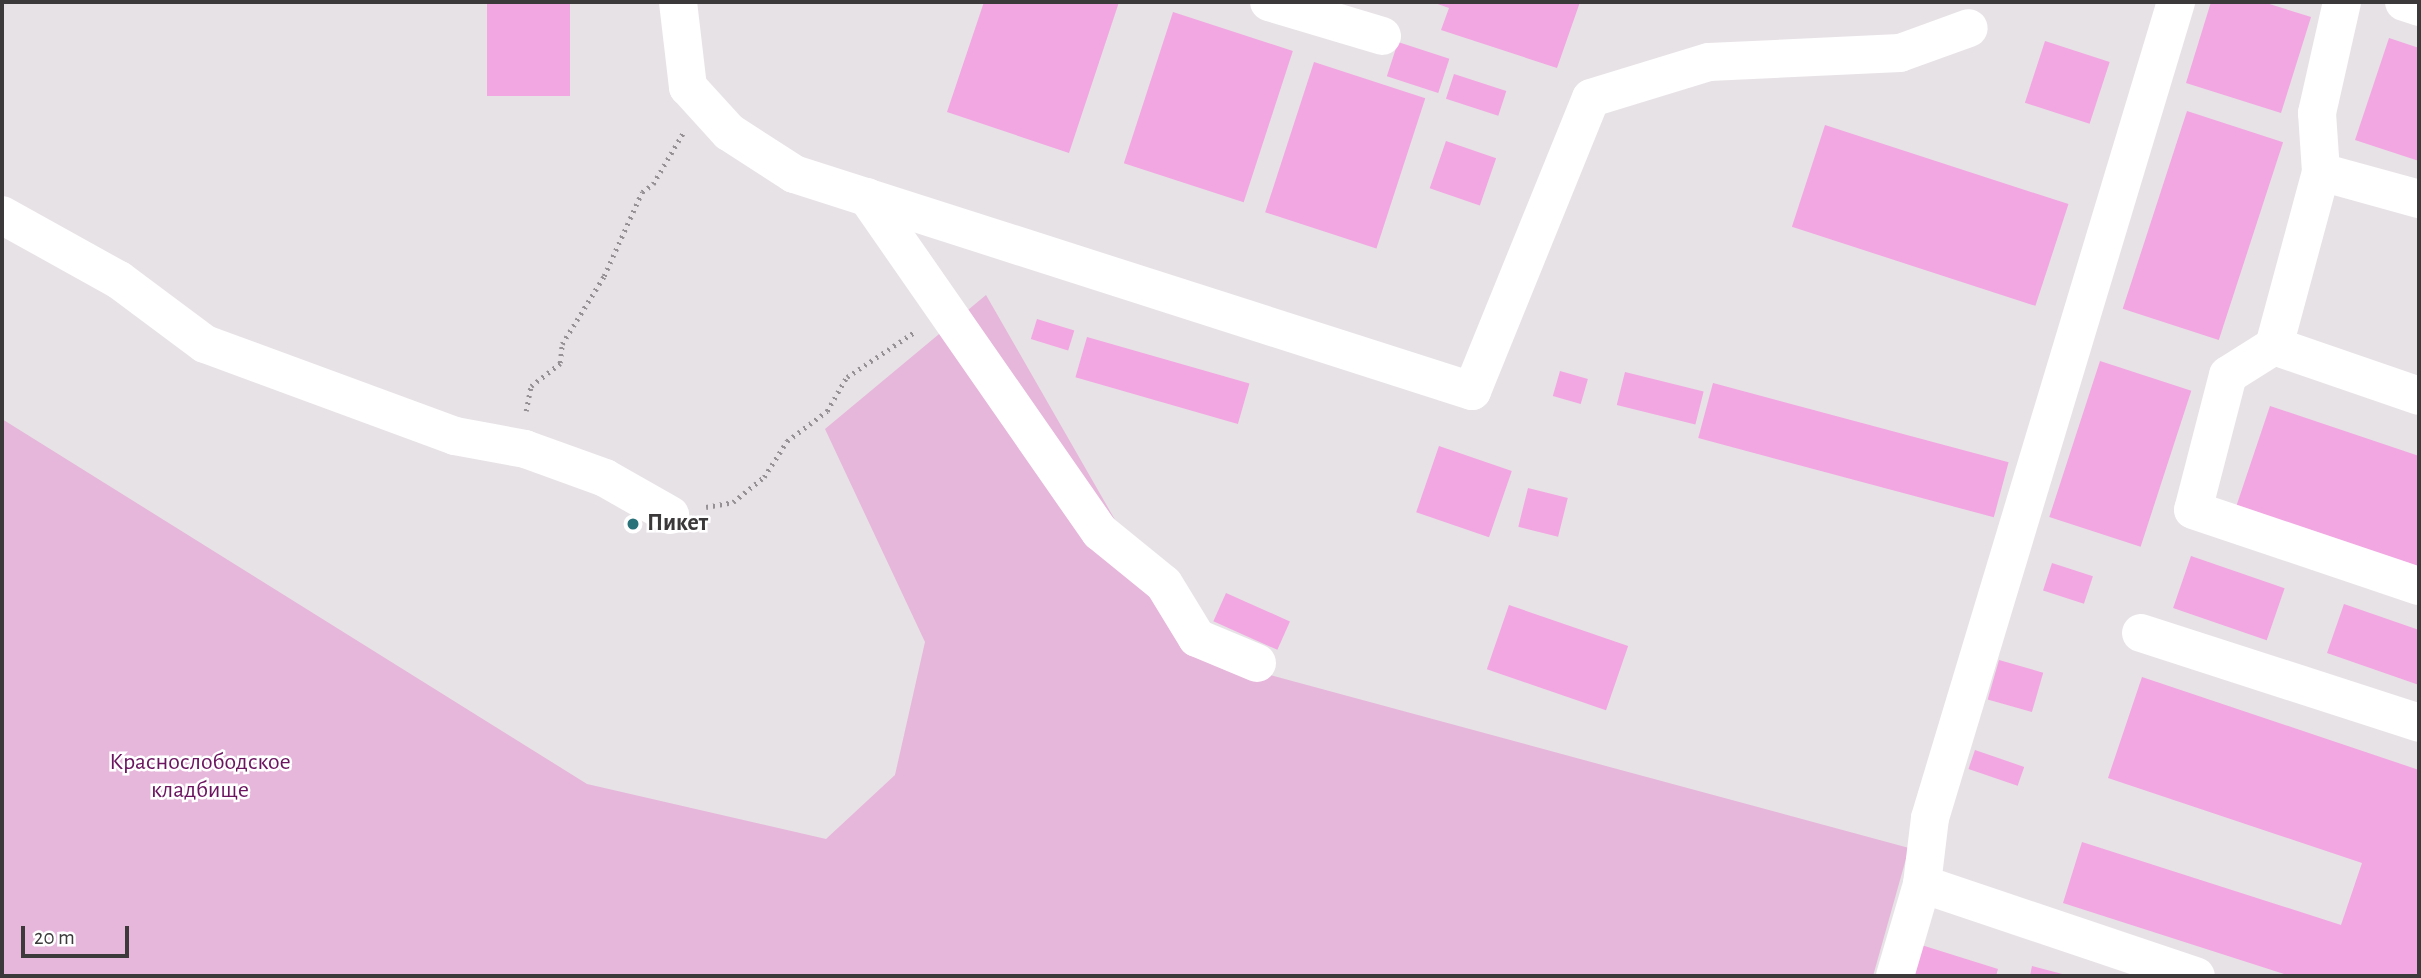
<!DOCTYPE html>
<html>
<head>
<meta charset="utf-8">
<style>
	body { margin:0 }
	#map { position:relative; width:2421px; height:978px; overflow:hidden; background:#e7e2e6; font-family:"Alegreya Sans",sans-serif }
	div>[style] { position:absolute }
	[style*='--x'] { left:calc(var(--x)*1px); top:calc(var(--y)*1px); width:calc(var(--w)*1px); rotate:calc(var(--a)*1deg) }
	.green>* { inset:0; background:#e6b6db }
	.building>* { inset:0; background:#f2a6e2; transform-origin:0 0 }
	.path>* { height:4.5px; margin-top:-2.25px; transform-origin:0; background:repeating-linear-gradient(90deg,#959194 0 2px,transparent 0 7px) }
	.minor>* { height:38px; margin:-19px; padding:0 19px; transform-origin:19px; border-radius:19px; background:#fff }
	.dots>* { width:19px; height:19px; translate:-50% -50%; box-sizing:border-box; border:4px solid #fff; border-radius:50% }
	span { translate:-50% -50%; white-space:nowrap; text-align:center; line-height:1.15; -webkit-text-stroke:5px #fff; paint-order:stroke }
	.poi-label { font-size:24px; color:#3b393a; font-weight:700 }
	.left { translate:0 -50%; text-align:left }
	.park-label { font-size:24px; color:#6b145f }
	.frame { position:absolute; inset:0; border:4px solid #3b393a; pointer-events:none }
	.scale { position:absolute; left:21px; top:926px; width:108px; height:32px; box-sizing:border-box; border:4px solid #3b393a; border-top:0; padding-left:9px; font-size:21px; line-height:24px; white-space:nowrap; color:#3b393a; -webkit-text-stroke:5px #fff; paint-order:stroke }
</style>
</head>
<body>
<div id="map">
	<div class="green">
		<i style="clip-path:polygon(986px 295px,1192px 654px,1909px 848px,1873px 976px,2px 976px,2px 419px,587px 784px,826px 839px,895px 775px,925px 642px,825px 429px)"></i>
	</div>
	<div class="building">
		<i style="left:487px;top:2px;width:83px;height:94px"></i>
		<i style="clip-path:polygon(984px 2px,1119px 2px,1069px 153px,947px 112px)"></i>
		<i style="clip-path:polygon(1432px 2px,1580px 2px,1557px 68px,1441px 30px,1449px 8px)"></i>
		<i style="clip-path:polygon(2211px 2px,2263px 2px,2311px 17px,2281px 113px,2186px 83px)"></i>
		<i style="left:1173px;top:12px;width:126px;height:159px;rotate:18deg"></i>
		<i style="clip-path:polygon(2389px 38px,2419px 48px,2419px 161px,2355px 140px)"></i>
		<i style="left:2045px;top:41px;width:68px;height:65px;rotate:18deg"></i>
		<i style="left:1398px;top:42px;width:54px;height:36px;rotate:18deg"></i>
		<i style="left:1314px;top:62px;width:117px;height:158px;rotate:18deg"></i>
		<i style="left:1454px;top:74px;width:55px;height:26px;rotate:18deg"></i>
		<i style="left:2187px;top:111px;width:101px;height:208px;rotate:18deg"></i>
		<i style="left:1825px;top:125px;width:256px;height:107px;rotate:18deg"></i>
		<i style="left:1446px;top:141px;width:53px;height:50px;rotate:19deg"></i>
		<i style="left:1037px;top:319px;width:39px;height:21px;rotate:17deg"></i>
		<i style="left:1087px;top:337px;width:169px;height:42px;rotate:16deg"></i>
		<i style="left:2100px;top:361px;width:96px;height:164px;rotate:18deg"></i>
		<i style="left:1560px;top:371px;width:29px;height:26px;rotate:16deg"></i>
		<i style="left:1625px;top:372px;width:81px;height:34px;rotate:14deg"></i>
		<i style="left:1713px;top:383px;width:306px;height:57px;rotate:15deg"></i>
		<i style="clip-path:polygon(2270px 406px,2419px 456px,2419px 572px,2235px 510px)"></i>
		<i style="left:1439px;top:446px;width:77px;height:70px;rotate:19deg"></i>
		<i style="left:1528px;top:488px;width:41px;height:40px;rotate:14deg"></i>
		<i style="left:2191px;top:556px;width:99px;height:55px;rotate:19deg"></i>
		<i style="left:2052px;top:563px;width:43px;height:29px;rotate:18deg"></i>
		<i style="left:1226px;top:593px;width:70px;height:31px;rotate:24deg"></i>
		<i style="clip-path:polygon(2344px 604px,2419px 630px,2419px 685px,2327px 653px)"></i>
		<i style="left:1509px;top:605px;width:126px;height:68px;rotate:19deg"></i>
		<i style="left:1999px;top:660px;width:46px;height:41px;rotate:16deg"></i>
		<i style="clip-path:polygon(2142px 677px,2419px 770px,2419px 976px,2290px 976px,2063px 903px,2082px 842px,2341px 925px,2362px 863px,2108px 778px)"></i>
		<i style="left:1975px;top:750px;width:52px;height:20px;rotate:19deg"></i>
		<i style="clip-path:polygon(1915px 943px,1998px 969px,1996px 976px,1904px 976px)"></i>
		<i style="clip-path:polygon(2032px 966px,2066px 975px,2066px 976px,2030px 976px)"></i>
	</div>
	<div class="path">
		<i style="--x:526;--y:411;--w:25;--a:-79"></i>
		<i style="--x:531;--y:386;--w:37;--a:-38"></i>
		<i style="--x:560;--y:363;--w:19;--a:-84"></i>
		<i style="--x:562;--y:344;--w:80;--a:-58.3"></i>
		<i style="--x:604;--y:276;--w:92;--a:-65.7"></i>
		<i style="--x:642;--y:192;--w:14;--a:-36"></i>
		<i style="--x:653;--y:184;--w:59;--a:-59.5"></i>
		<i style="--x:706;--y:507;--w:27;--a:-10"></i>
		<i style="--x:733;--y:502;--w:40;--a:-39"></i>
		<i style="--x:764;--y:477;--w:43;--a:-57.4"></i>
		<i style="--x:787;--y:441;--w:50;--a:-36.9"></i>
		<i style="--x:827;--y:411;--w:39;--a:-60"></i>
		<i style="--x:847;--y:377;--w:83;--a:-33.7"></i>
	</div>
	<div class="minor">
		<i style="--x:678;--y:2;--w:86;--a:83.3"></i>
		<i style="--x:688;--y:87;--w:61;--a:47.7"></i>
		<i style="--x:729;--y:132;--w:77;--a:32.9"></i>
		<i style="--x:794;--y:174;--w:712;--a:17.75"></i>
		<i style="--x:1472;--y:391;--w:316;--a:-67.9"></i>
		<i style="--x:1591;--y:98;--w:123;--a:-17"></i>
		<i style="--x:1709;--y:62;--w:191;--a:-2.7"></i>
		<i style="--x:1900;--y:53;--w:73;--a:-19.9"></i>
		<i style="--x:1269;--y:2;--w:118;--a:16.7"></i>
		<i style="--x:2342;--y:2;--w:114;--a:102.7"></i>
		<i style="--x:2317;--y:113;--w:59;--a:86.1"></i>
		<i style="--x:2321;--y:172;--w:180;--a:105.1"></i>
		<i style="--x:2274;--y:346;--w:54;--a:147.8"></i>
		<i style="--x:2228;--y:375;--w:139;--a:104.5"></i>
		<i style="--x:2193;--y:510;--w:238;--a:18.6"></i>
		<i style="--x:2404;--y:2;--w:16;--a:18"></i>
		<i style="--x:2321;--y:172;--w:102;--a:15.4"></i>
		<i style="--x:867;--y:197;--w:408;--a:55.2"></i>
		<i style="--x:1100;--y:532;--w:82;--a:39.1"></i>
		<i style="--x:1164;--y:584;--w:63;--a:58.6"></i>
		<i style="--x:1197;--y:638;--w:65;--a:22.6"></i>
		<i style="--x:2;--y:215;--w:134;--a:29.1"></i>
		<i style="--x:119;--y:280;--w:107;--a:36.7"></i>
		<i style="--x:205;--y:344;--w:266;--a:20.2"></i>
		<i style="--x:455;--y:436;--w:71;--a:10.5"></i>
		<i style="--x:525;--y:449;--w:85;--a:19.9"></i>
		<i style="--x:605;--y:478;--w:75;--a:29.6"></i>
		<i style="--x:2274;--y:346;--w:153;--a:19"></i>
		<i style="--x:2141;--y:633;--w:292;--a:17.9"></i>
		<i style="--x:1922;--y:884;--w:289;--a:18.6"></i>
		<i style="--x:1895;--y:976;--w:96;--a:-73.6"></i>
		<i style="--x:1922;--y:884;--w:66;--a:-83.1"></i>
		<i style="--x:1930;--y:818;--w:852;--a:-73.22"></i>
	</div>
	<div class="dots">
		<i style="left:633px;top:524px;background:#29727a"></i>
	</div>
	<div class="poi-label">
		<span class="left" style="left:647px;top:524px">Пикет</span>
	</div>
	<div class="park-label">
		<span style="left:200px;top:777px">Краснослободское<br>кладбище</span>
	</div>
	<div class="frame"></div>
	<div class="scale">20 m</div>
</div>
</body>
</html>
